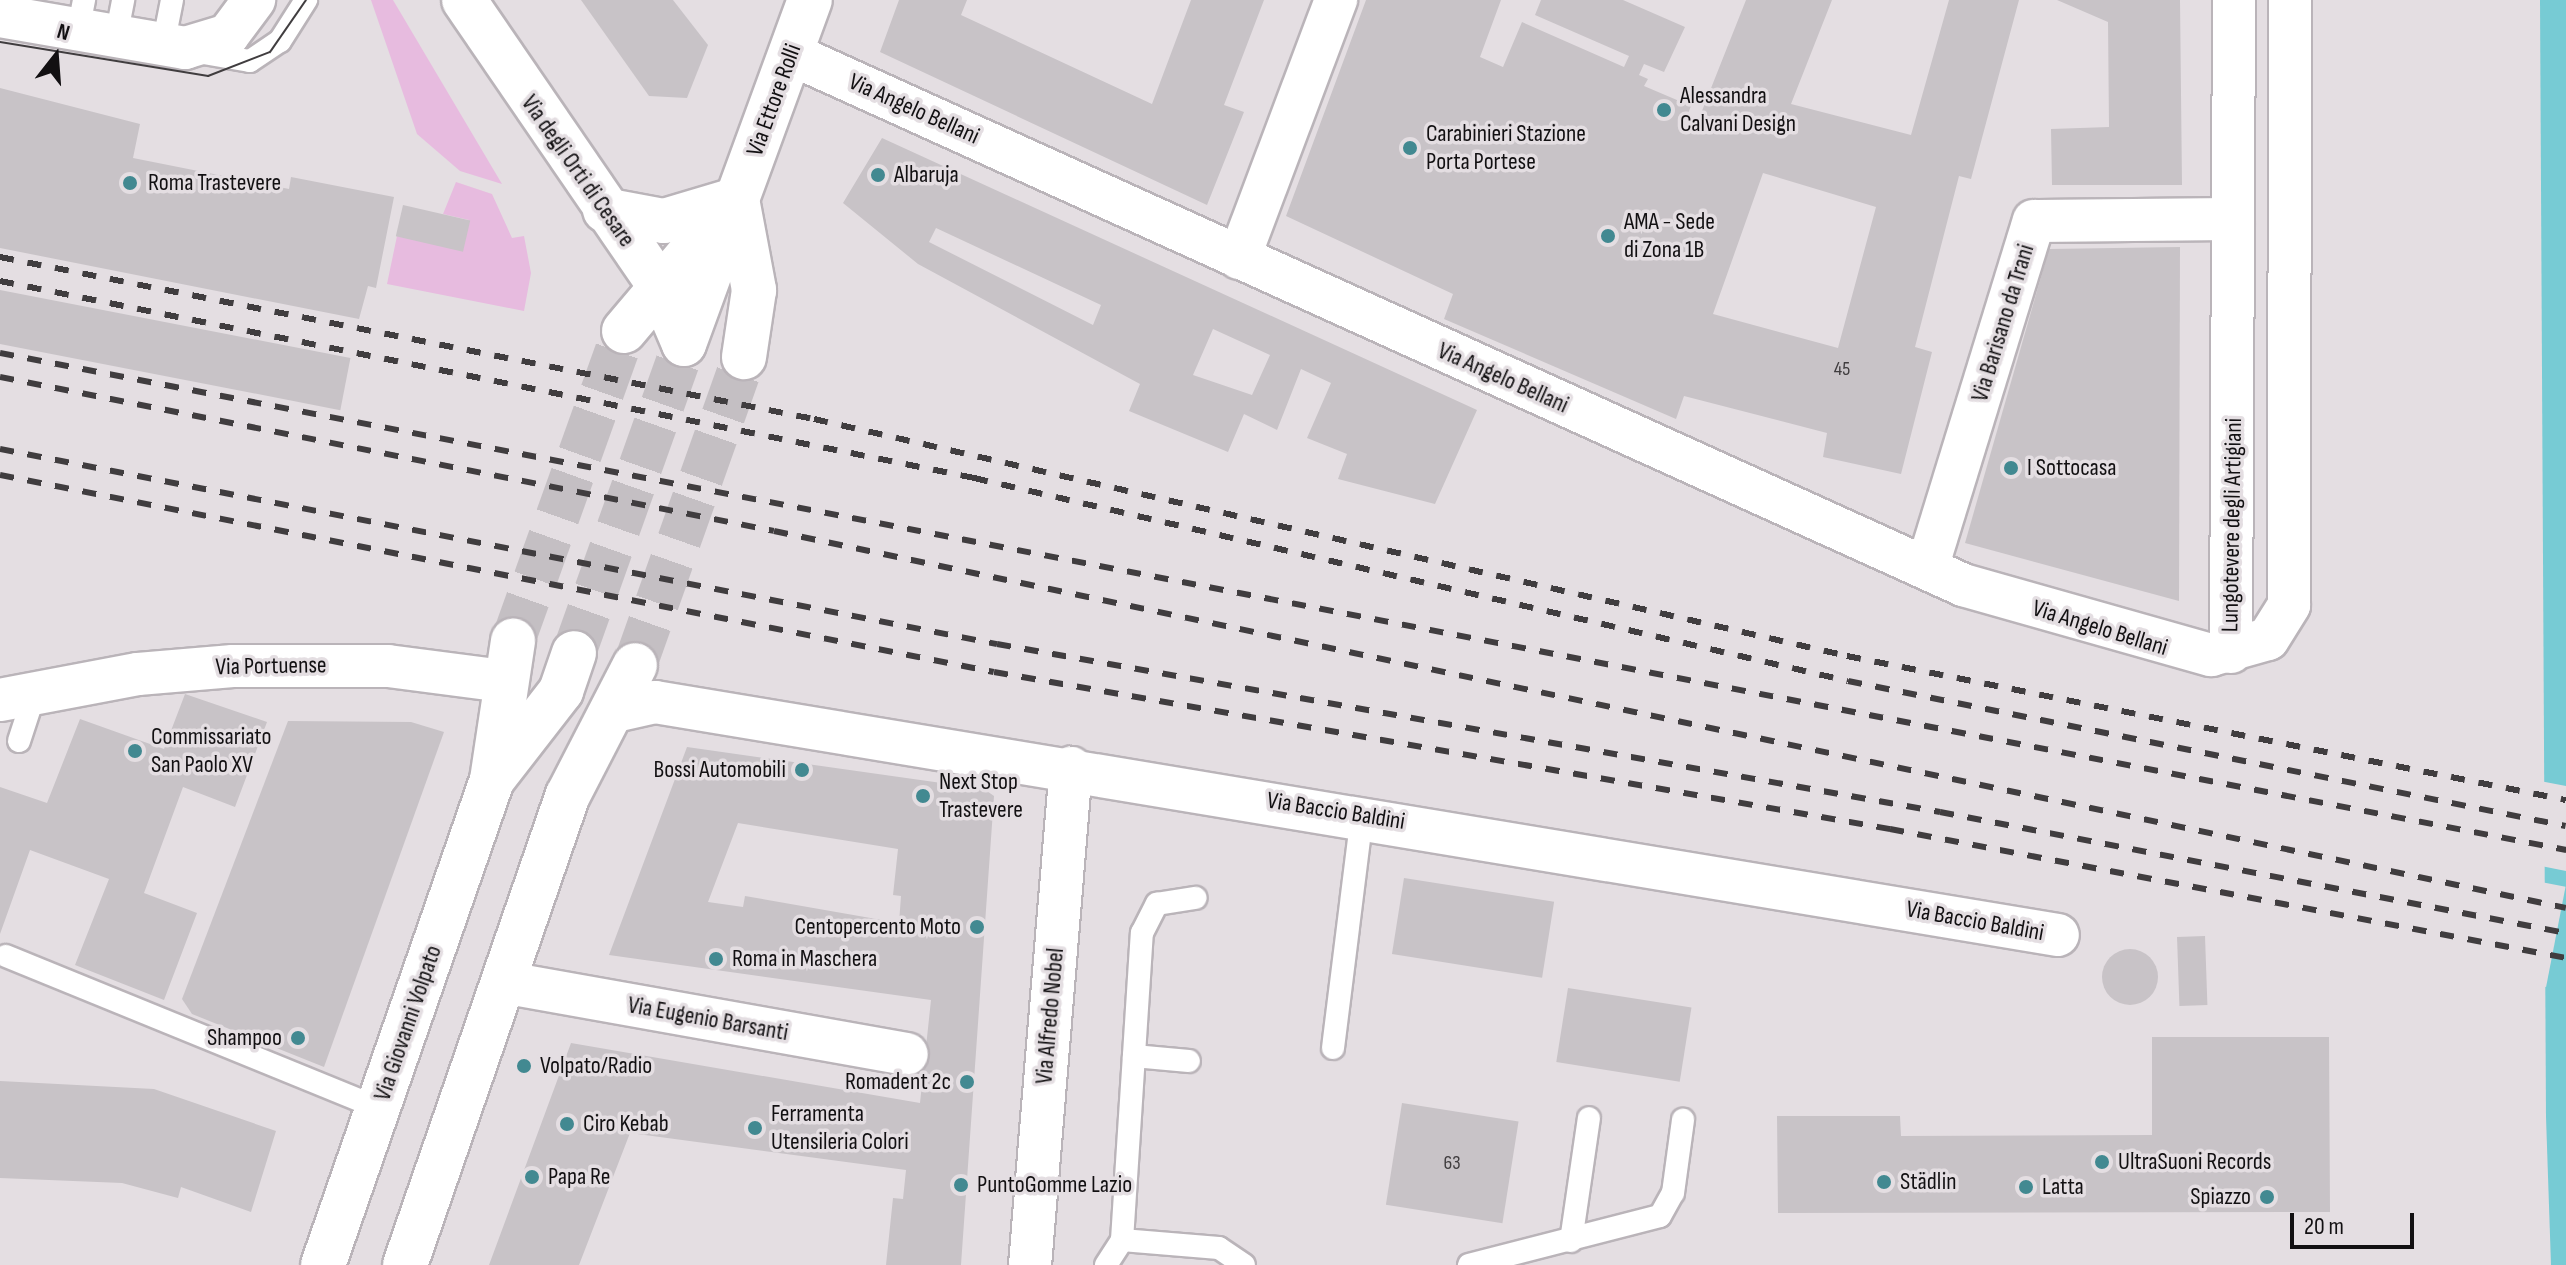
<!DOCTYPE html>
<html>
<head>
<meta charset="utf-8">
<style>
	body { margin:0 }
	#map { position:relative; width:2566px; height:1265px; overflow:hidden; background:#e4dee2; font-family:"Sofia Sans Condensed",sans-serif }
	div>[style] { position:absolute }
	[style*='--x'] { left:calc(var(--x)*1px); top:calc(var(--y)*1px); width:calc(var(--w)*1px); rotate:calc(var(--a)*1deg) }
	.green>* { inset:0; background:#e7bbdf }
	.water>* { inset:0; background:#77cbd4 }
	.pier>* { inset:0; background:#e4dee2; transform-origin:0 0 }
	.building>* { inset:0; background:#c8c3c7; transform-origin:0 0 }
	.round { border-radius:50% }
	.secondary-tunnel>* { height:44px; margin-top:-22px; transform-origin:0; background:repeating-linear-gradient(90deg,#c4bfc3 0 44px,transparent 0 66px) }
	.roads { filter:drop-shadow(2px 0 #bab4b9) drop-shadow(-2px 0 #bab4b9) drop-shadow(0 2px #bab4b9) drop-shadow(0 -2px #bab4b9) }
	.lane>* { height:22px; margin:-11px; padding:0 11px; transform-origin:11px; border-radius:11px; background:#fff }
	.street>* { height:42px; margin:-21px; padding:0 21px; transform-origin:21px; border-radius:21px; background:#fff }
	.secondary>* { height:44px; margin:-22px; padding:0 22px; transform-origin:22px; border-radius:22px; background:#fff }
	.tram>* { height:2px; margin:-1px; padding:0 1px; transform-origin:1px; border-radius:1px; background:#403d3f }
	.rail>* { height:6px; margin-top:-3px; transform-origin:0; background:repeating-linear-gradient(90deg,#403d3f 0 14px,transparent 0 28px) }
	.dots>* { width:22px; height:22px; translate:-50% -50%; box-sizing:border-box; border:4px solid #e4dee2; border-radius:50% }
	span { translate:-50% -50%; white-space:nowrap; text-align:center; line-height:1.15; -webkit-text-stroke:7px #e4dee2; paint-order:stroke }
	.number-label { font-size:20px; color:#403d3f }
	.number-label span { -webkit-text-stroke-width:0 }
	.poi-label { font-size:24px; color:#121012 }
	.left { translate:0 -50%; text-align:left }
	.right { translate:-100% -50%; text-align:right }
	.street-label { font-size:24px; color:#121012 }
	.north { position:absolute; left:16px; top:16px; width:80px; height:80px; -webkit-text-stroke:6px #e4dee2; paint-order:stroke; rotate:17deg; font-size:22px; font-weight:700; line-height:32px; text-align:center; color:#121012 }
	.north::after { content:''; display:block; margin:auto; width:28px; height:36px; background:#121012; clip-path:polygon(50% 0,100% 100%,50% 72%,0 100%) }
	.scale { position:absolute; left:2290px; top:1213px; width:124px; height:36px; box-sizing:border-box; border:4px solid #121012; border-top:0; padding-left:10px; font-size:24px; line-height:28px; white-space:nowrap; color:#121012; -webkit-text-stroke:6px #e4dee2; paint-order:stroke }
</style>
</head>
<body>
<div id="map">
	<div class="green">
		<i style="clip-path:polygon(371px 0,393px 0,502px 184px,460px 171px,417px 134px)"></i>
		<i style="clip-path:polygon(456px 182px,492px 194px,512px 238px,524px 236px,531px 273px,524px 311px,387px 284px,397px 236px,463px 249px,469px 220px,443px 214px)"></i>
	</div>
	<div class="water">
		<i style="clip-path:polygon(2540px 0,2566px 0,2566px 1265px,2551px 1265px,2546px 1117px)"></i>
	</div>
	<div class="pier">
		<i style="clip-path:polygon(2540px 781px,2566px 786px,2566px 871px,2541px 866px)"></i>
		<i style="left:2541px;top:882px;width:25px;height:102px;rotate:11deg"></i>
	</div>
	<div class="building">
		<i style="clip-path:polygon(581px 0,673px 0,708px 45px,687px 98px,649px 96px)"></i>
		<i style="clip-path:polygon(899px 0,967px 0,961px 15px,1152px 104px,1191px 0,1264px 0,1224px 105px,1244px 112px,1207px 205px,880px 52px)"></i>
		<i style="clip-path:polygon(evenodd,1366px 0,1501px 0,1480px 57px,1503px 67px,1522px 22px,1624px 67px,1629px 56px,1535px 15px,1541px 0,1623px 0,1685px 27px,1664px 72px,1644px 64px,1639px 75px,1648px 79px,1644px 86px,1691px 106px,1683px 126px,1694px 131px,1746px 0,1832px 0,1791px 104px,1911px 135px,1949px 0,2019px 0,1971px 179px,1959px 176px,1915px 347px,1932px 352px,1901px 474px,1823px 457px,1827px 433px,1684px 396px,1676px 419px,1444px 319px,1453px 294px,1286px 216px,1366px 0,1763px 173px,1876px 207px,1838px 348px,1713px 314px,1763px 173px)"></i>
		<i style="clip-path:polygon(2057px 0,2180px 0,2182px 185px,2052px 185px,2051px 129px,2109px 127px,2108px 22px)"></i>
		<i style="clip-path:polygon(0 88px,140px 124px,133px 158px,289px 189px,291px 177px,394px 197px,376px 288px,368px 286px,359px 319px,0 248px)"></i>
		<i style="clip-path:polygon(evenodd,882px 138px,1477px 410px,1435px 504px,1338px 479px,1347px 454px,1307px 438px,1331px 383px,1301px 369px,1277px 430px,1244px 414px,1228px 452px,1129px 411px,1140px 384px,918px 264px,843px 203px,882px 138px,936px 228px,1101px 305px,1093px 325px,929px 242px,936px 228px,882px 138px,1213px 329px,1270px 355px,1252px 395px,1193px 375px,1213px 329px)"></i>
		<i style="left:403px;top:205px;width:69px;height:32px;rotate:13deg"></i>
		<i style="clip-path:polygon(2180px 247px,2179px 601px,1965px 543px,2049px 249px)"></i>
		<i style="left:0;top:290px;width:357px;height:53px;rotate:11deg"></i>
		<i style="clip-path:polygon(185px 694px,267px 722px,235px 807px,183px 787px,144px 893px,197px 913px,164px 1000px,75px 965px,109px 879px,30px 850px,0 934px,0 787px,47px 803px,80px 719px,164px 749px)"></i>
		<i style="clip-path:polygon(288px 721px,411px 722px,444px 732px,324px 1067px,192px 1014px,182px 999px)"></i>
		<i style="clip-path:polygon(evenodd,687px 747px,984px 789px,994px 796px,961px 1265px,886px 1265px,893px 1198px,903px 1199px,906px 1170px,630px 1133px,579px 1265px,489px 1265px,571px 1043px,920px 1103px,931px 1000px,609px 955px,687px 747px,738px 823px,898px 849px,893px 895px,901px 896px,899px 923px,745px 896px,743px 907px,708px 902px,738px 823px)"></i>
		<i style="left:1404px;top:878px;width:152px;height:77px;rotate:9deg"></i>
		<i style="left:2205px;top:936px;width:69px;height:28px;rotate:88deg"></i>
		<i class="round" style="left:2102px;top:949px;width:56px;height:56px"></i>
		<i style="left:1568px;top:988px;width:125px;height:75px;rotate:9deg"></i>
		<i style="clip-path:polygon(2152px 1037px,2329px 1037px,2330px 1212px,1778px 1213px,1777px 1116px,1900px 1116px,1901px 1136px,2152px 1135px)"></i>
		<i style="clip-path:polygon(0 1081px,154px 1089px,276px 1131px,251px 1212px,181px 1187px,178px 1198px,122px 1183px,0 1178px)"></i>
		<i style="left:1402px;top:1103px;width:118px;height:103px;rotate:9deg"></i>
	</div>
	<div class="secondary-tunnel">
		<i style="--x:513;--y:641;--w:329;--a:-70.3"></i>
		<i style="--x:574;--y:653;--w:328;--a:-70.4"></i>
		<i style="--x:635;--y:665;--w:327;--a:-70.5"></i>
	</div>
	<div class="roads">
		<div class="lane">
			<i style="--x:172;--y:0;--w:47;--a:101.1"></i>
			<i style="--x:163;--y:46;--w:88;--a:9.8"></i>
			<i style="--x:250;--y:61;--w:36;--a:-34"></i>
			<i style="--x:280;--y:41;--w:49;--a:-57.6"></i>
			<i style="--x:78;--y:31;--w:32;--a:-79"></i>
			<i style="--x:116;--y:37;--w:38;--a:-79"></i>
			<i style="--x:19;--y:741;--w:52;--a:-71.9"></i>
			<i style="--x:6;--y:956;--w:403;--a:22.2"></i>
			<i style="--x:1333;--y:1048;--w:235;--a:-82.9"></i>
			<i style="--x:1134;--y:1056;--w:55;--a:5.2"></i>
			<i style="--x:1122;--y:1240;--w:308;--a:-86.3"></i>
			<i style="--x:1142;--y:933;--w:33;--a:-63"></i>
			<i style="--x:1157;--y:904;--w:39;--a:-9"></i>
			<i style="--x:1571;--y:1241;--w:124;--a:-81.7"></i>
			<i style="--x:1106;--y:1265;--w:30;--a:-57"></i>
			<i style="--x:1122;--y:1240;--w:97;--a:4.7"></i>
			<i style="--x:1219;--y:1248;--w:30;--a:34"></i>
			<i style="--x:1469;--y:1265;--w:197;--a:-14.4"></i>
			<i style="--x:1660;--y:1216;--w:26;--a:-61"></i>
			<i style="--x:1673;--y:1193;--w:74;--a:-82.2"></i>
		</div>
		<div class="street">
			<i style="--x:0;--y:16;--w:188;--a:9.8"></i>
			<i style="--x:185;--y:48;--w:45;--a:-16.8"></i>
			<i style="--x:228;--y:35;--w:44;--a:-53.4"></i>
			<i style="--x:791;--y:54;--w:1287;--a:24.37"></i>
			<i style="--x:1963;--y:585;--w:258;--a:15.8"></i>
			<i style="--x:2211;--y:655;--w:59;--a:-15.7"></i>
			<i style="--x:2268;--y:639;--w:40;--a:-58"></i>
			<i style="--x:2289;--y:605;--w:605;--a:-89.91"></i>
			<i style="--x:1239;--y:258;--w:276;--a:-69.4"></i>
			<i style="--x:1927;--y:568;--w:363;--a:-72.9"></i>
			<i style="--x:2034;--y:221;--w:199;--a:-0.6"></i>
			<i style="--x:2231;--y:652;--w:652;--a:-89.74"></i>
			<i style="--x:0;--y:700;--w:140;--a:-10.7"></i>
			<i style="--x:138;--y:674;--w:95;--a:-4.8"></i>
			<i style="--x:233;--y:666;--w:155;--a:0"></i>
			<i style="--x:388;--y:666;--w:116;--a:7.4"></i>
			<i style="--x:615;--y:711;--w:41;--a:-12.7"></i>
			<i style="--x:655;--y:702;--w:1422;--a:9.43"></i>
			<i style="--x:508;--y:983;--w:405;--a:10.1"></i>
			<i style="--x:1030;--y:1265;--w:499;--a:-85.3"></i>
		</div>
		<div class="secondary">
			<i style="--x:464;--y:0;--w:343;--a:55.6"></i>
			<i style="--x:658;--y:283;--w:66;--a:66.9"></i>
			<i style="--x:737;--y:199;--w:93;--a:79.4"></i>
			<i style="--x:754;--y:290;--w:68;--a:98.5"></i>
			<i style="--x:605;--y:210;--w:60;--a:10.6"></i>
			<i style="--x:664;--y:221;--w:70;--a:-16.6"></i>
			<i style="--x:624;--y:331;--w:160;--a:-49.8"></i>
			<i style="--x:684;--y:344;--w:366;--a:-69.9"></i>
			<i style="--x:492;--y:780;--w:113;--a:-52.2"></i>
			<i style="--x:561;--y:691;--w:40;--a:-71.1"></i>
			<i style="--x:323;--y:1265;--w:514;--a:-70.79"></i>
			<i style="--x:492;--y:780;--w:141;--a:-81.4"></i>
			<i style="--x:405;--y:1265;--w:497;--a:-70.9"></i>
			<i style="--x:568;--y:795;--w:146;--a:-62.7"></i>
		</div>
	</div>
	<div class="tram">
		<i style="--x:0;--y:42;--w:211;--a:9.3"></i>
		<i style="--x:208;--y:76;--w:66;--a:-21.2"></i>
		<i style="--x:270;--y:52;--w:63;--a:-55.3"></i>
	</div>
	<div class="rail">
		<i style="--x:0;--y:257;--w:830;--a:11.26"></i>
		<i style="--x:814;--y:419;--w:1060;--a:12.92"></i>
		<i style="--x:1847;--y:656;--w:733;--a:11.33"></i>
		<i style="--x:0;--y:281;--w:994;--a:11.43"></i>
		<i style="--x:974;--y:478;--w:897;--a:13.08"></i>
		<i style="--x:1848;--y:681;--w:732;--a:11.42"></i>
		<i style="--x:0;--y:353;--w:2614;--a:10.96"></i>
		<i style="--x:0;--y:377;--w:789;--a:11.25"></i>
		<i style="--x:774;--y:531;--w:1831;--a:11.88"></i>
		<i style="--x:0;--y:449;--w:1016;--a:11.07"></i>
		<i style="--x:997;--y:644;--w:958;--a:10.1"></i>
		<i style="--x:1940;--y:812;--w:638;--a:10.94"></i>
		<i style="--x:0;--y:475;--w:1013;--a:11.21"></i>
		<i style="--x:994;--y:672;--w:910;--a:9.94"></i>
		<i style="--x:1890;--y:829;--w:688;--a:10.8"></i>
	</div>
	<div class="dots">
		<i style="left:1664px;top:110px;background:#428991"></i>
		<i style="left:1410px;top:148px;background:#428991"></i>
		<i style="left:878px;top:175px;background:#428991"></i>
		<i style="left:130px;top:183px;background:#428991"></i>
		<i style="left:1608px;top:236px;background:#428991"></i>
		<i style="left:2011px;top:468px;background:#428991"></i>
		<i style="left:135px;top:751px;background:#428991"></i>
		<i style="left:802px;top:770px;background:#428991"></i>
		<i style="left:923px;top:796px;background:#428991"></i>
		<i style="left:977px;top:927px;background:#428991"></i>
		<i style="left:716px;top:959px;background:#428991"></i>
		<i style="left:298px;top:1038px;background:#428991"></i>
		<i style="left:524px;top:1066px;background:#428991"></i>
		<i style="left:967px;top:1082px;background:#428991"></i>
		<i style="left:567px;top:1124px;background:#428991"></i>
		<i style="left:755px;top:1128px;background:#428991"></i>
		<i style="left:2102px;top:1162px;background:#428991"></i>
		<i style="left:532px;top:1177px;background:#428991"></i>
		<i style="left:1884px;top:1182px;background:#428991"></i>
		<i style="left:961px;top:1185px;background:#428991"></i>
		<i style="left:2026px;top:1187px;background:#428991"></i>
		<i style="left:2267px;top:1197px;background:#428991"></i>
	</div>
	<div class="number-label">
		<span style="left:1842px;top:369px">45</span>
		<span style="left:1452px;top:1163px">63</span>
	</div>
	<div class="poi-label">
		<span class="left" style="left:1680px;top:110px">Alessandra<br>Calvani Design</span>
		<span class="left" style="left:1426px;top:148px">Carabinieri Stazione<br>Porta Portese</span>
		<span class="left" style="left:894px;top:175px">Albaruja</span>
		<span class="left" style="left:148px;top:183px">Roma Trastevere</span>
		<span class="left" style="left:1624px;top:236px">AMA - Sede<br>di Zona 1B</span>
		<span class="left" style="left:2027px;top:468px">I Sottocasa</span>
		<span class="left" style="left:151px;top:751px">Commissariato<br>San Paolo XV</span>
		<span class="right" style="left:786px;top:770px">Bossi Automobili</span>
		<span class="left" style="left:939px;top:796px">Next Stop<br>Trastevere</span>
		<span class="right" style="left:961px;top:927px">Centopercento Moto</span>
		<span class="left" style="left:732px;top:959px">Roma in Maschera</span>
		<span class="right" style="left:282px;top:1038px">Shampoo</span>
		<span class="left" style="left:540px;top:1066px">Volpato/Radio</span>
		<span class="right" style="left:951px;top:1082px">Romadent 2c</span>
		<span class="left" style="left:771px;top:1128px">Ferramenta<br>Utensileria Colori</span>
		<span class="left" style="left:583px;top:1124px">Ciro Kebab</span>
		<span class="left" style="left:2118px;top:1162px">UltraSuoni Records</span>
		<span class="left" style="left:548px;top:1177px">Papa Re</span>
		<span class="left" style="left:1900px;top:1182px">Städlin</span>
		<span class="left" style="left:977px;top:1185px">PuntoGomme Lazio</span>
		<span class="left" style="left:2042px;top:1187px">Latta</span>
		<span class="right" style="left:2251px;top:1197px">Spiazzo</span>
	</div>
	<div class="street-label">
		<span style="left:774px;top:100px;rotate:-70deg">Via Ettore Rolli</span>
		<span style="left:914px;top:109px;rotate:24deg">Via Angelo Bellani</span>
		<span style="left:578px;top:171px;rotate:55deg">Via degli Orti di Cesare</span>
		<span style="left:2003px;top:323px;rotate:-73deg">Via Barisano da Trani</span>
		<span style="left:1503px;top:378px;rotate:24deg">Via Angelo Bellani</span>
		<span style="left:2232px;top:525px;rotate:-89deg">Lungotevere degli Artigiani</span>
		<span style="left:2100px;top:628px;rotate:17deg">Via Angelo Bellani</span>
		<span style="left:271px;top:666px;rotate:-1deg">Via Portuense</span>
		<span style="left:1336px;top:811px;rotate:9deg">Via Baccio Baldini</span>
		<span style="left:1975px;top:921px;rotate:10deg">Via Baccio Baldini</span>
		<span style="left:1050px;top:1016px;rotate:-85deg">Via Alfredo Nobel</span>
		<span style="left:708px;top:1019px;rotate:10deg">Via Eugenio Barsanti</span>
		<span style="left:408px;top:1023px;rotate:-71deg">Via Giovanni Volpato</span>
	</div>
	<div class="north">N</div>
	<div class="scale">20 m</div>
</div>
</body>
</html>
